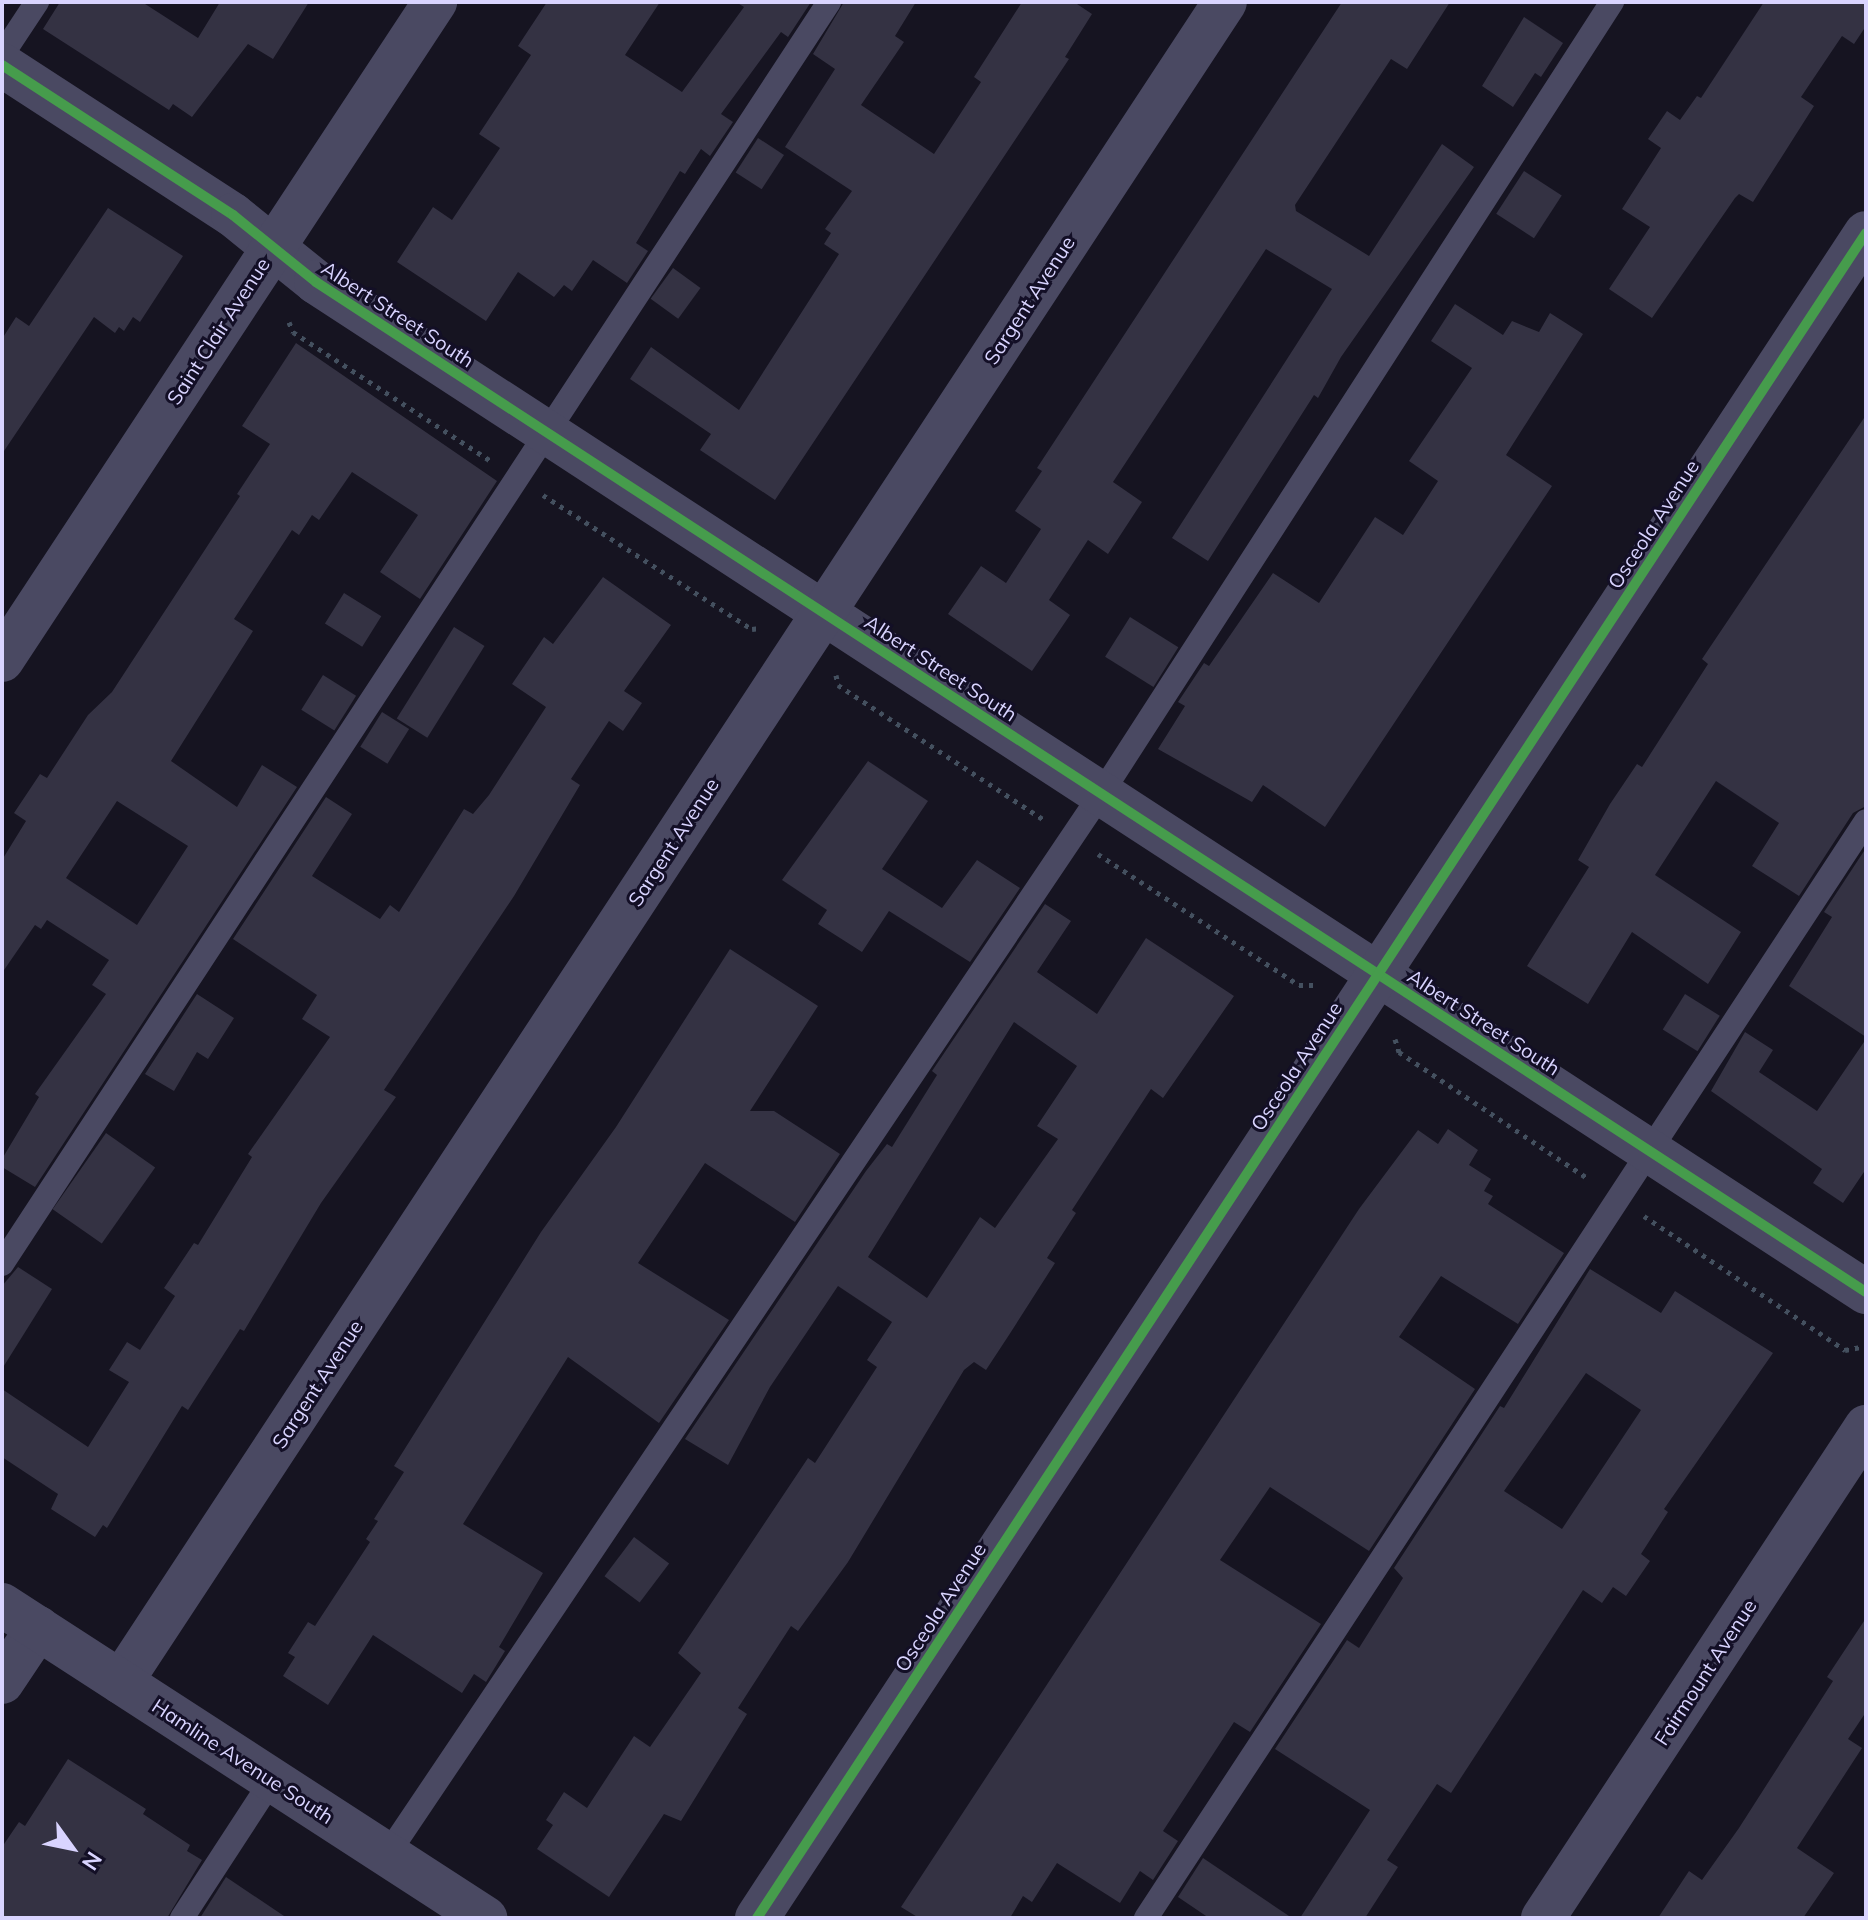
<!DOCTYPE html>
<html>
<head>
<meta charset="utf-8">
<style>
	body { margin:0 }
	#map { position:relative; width:1868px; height:1920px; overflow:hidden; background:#161421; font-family:Mulish,sans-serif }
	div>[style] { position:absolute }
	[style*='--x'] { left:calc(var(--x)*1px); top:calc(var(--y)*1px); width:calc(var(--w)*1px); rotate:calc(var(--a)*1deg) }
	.building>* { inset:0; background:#343243; transform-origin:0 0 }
	.path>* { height:5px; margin-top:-2.5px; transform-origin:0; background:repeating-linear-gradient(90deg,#44505f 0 4px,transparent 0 10px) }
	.service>* { height:24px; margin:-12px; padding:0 12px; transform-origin:12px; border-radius:12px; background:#4a4962 }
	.minor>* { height:44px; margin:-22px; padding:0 22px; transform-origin:22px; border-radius:22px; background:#4a4962 }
	.tertiary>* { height:44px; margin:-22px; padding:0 22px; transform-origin:22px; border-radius:22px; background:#4a4962 }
	.cycleway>* { height:10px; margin:-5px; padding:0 5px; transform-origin:5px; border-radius:5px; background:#469c4c }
	span { translate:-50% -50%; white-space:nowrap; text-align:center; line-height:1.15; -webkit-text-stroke:6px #130f26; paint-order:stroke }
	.street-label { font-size:20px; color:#d9d4ff }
	.frame { position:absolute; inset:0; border:4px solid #d9d4ff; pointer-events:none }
	.north { position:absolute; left:32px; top:1808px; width:80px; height:80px; -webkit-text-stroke:6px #130f26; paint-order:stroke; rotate:123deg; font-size:22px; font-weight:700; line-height:32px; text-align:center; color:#d9d4ff }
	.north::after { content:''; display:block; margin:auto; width:28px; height:36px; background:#d9d4ff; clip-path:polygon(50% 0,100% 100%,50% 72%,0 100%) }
</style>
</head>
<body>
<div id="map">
	<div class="building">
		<i style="clip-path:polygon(60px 2px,142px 2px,198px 38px,220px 2px,309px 2px,273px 59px,248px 44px,192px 117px,173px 104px,169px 110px,43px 29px)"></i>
		<i style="clip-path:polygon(547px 2px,660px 2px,625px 55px,682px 92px,744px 7px,736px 2px,811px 2px,788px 37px,781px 32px,721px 114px,733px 122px,710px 156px,701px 149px,685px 174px,680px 171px,636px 243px,648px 251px,627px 283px,593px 260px,572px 291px,564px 285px,554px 297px,518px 272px,486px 321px,397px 262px,433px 207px,452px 220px,500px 148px,479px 134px,531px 55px,518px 46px)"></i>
		<i style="clip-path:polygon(844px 2px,916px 2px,895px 36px,904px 42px,861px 105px,934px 154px,981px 82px,974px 77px,1022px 2px,1074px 2px,1092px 14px,1065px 57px,1069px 59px,775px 500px,700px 450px,711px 434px,630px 379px,651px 347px,739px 410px,839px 254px,824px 244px,831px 233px,825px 229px,852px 191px,785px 147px,835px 69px,813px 54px)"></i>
		<i style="clip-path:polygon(1342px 2px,1450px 2px,1407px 69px,1391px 59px,1295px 205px,1296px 211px,1369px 256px,1442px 144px,1474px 167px,1341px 357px,1318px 398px,1314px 395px,1208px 561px,1172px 538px,1332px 289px,1266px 249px,1113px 482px,1142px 502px,1108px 554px,1088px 540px,1049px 600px,1070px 615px,1032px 671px,948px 614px,981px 566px,1006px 583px,1041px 529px,1015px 511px,1042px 471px,1037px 468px)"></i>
		<i style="clip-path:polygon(1764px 2px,1866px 2px,1866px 26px,1854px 44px,1842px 36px,1801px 97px,1814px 106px,1753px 202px,1739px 194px,1735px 198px,1652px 318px,1609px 289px,1650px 227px,1622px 209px,1661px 148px,1648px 139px,1667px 111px,1680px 120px,1697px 96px,1701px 98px)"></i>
		<i style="clip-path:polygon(1524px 17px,1563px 43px,1541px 77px,1535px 73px,1513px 107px,1482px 86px)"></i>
		<i style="left:758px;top:138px;width:31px;height:41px;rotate:33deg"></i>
		<i style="left:1524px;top:171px;width:45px;height:51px;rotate:33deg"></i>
		<i style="clip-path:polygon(108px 208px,183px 256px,140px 322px,133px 317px,124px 331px,119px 327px,115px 333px,94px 317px,2px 454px,2px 339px,16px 317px,29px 326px)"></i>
		<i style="left:673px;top:268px;width:34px;height:38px;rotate:36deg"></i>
		<i style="clip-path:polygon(1455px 304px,1503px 335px,1512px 321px,1539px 332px,1550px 313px,1583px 334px,1506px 455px,1552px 486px,1325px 827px,1263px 785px,1252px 802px,1158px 749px,1185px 706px,1178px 702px,1204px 663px,1209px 666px,1273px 573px,1319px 603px,1375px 517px,1403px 535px,1438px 481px,1409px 461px,1472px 368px,1431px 341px)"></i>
		<i style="clip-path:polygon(evenodd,296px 343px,497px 481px,420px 599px,380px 572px,418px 515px,352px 472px,319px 520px,312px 515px,299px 535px,292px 530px,234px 619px,253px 631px,171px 761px,237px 807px,262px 765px,297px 787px,35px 1187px,2px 1167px,2px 1159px,39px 1097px,35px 1094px,106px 994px,92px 985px,109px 960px,47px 920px,41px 929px,35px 925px,2px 973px,2px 860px,26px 821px,14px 813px,40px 774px,47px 778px,88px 715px,112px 692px,240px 496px,237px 494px,270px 444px,242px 426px,296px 343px,117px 801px,188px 846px,137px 925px,66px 878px,117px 801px)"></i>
		<i style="clip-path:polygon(1866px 415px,1866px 806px,1853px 813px,1799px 896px,1752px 866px,1779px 823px,1716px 781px,1655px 875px,1741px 932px,1708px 984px,1632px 932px,1588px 1004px,1527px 966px,1589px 867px,1578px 860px,1610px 804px,1637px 764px,1642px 767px,1708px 664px,1702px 659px)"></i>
		<i style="clip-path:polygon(603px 577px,671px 625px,624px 691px,642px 703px,623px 731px,609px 721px,571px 779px,580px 785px,514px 896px,384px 1090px,396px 1097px,321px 1203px,244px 1331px,240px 1329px,188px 1410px,182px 1406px,107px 1528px,103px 1525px,95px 1537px,51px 1509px,58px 1494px,2px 1457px,2px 1389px,88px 1447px,129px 1382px,109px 1370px,127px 1342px,140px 1350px,175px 1296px,164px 1288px,194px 1243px,198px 1245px,252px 1157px,248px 1154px,330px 1037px,302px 1019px,317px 995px,233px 939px,326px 797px,352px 814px,312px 876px,380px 919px,390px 905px,399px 912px,464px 809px,473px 814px,489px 795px,546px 707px,512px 684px,544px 637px,553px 644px)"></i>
		<i style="left:344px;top:593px;width:44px;height:36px;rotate:32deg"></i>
		<i style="left:1130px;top:617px;width:57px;height:47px;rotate:32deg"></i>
		<i style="left:454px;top:627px;width:36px;height:108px;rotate:32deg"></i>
		<i style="left:323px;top:675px;width:39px;height:41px;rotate:32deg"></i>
		<i style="left:382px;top:712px;width:32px;height:41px;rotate:32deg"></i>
		<i style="clip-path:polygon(868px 761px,928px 801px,882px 869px,942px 908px,977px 860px,1020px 888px,970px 962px,889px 911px,862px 952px,818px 924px,827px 910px,782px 880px)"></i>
		<i style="clip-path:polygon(1866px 848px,1866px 1037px,1789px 986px,1832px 917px,1824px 912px)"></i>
		<i style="clip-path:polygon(evenodd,1045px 904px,1071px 921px,1037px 972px,1097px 1014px,1146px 938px,1234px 996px,1163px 1098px,1151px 1089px,1072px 1210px,1076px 1213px,1047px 1258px,1055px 1263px,1009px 1335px,986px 1370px,974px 1362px,964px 1370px,848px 1562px,798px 1631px,791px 1626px,738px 1708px,747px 1714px,681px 1821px,664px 1814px,609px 1897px,537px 1849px,553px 1825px,546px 1820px,564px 1792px,587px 1808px,634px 1736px,650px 1747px,701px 1673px,678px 1653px,808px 1458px,815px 1463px,877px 1367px,867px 1360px,892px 1322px,838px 1286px,770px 1387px,728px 1465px,685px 1439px,866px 1171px,887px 1144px,892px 1147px,937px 1075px,932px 1071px,1045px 904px,1014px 1022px,1077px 1066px,1037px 1126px,1058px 1139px,995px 1228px,980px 1217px,927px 1298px,868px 1257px,1014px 1022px)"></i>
		<i style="clip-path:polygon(730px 949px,818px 1006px,750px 1111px,774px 1111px,840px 1154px,795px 1222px,705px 1163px,638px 1263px,729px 1320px,659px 1423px,568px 1357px,463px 1524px,543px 1573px,499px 1647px,505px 1651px,486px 1682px,474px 1674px,462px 1693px,373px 1635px,328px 1705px,283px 1676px,295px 1657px,288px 1653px,308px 1622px,315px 1626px,370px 1542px,366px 1539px,378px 1521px,374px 1519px,404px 1472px,394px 1466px,541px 1232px,616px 1127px)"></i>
		<i style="clip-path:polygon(197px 994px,234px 1018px,208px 1059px,197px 1052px,174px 1091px,145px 1074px)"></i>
		<i style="left:1685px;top:994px;width:41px;height:42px;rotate:32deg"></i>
		<i style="clip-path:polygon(1745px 1032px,1773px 1050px,1759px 1072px,1817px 1111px,1866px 1039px,1866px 1169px,1843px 1203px,1813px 1183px,1822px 1169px,1711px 1091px)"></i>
		<i style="clip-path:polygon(1448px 1129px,1478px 1150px,1469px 1165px,1491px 1179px,1484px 1191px,1493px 1196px,1488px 1204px,1564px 1253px,1518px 1324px,1441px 1276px,1399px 1337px,1475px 1389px,1369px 1551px,1270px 1487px,1220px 1560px,1321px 1624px,1250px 1732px,1234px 1722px,1163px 1831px,1178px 1841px,1153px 1880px,1140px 1871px,1120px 1903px,1057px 1863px,1032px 1902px,1023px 1896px,1010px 1918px,919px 1918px,901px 1907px,1359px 1209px,1418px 1130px,1438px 1144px)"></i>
		<i style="left:106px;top:1133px;width:60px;height:93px;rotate:35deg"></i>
		<i style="clip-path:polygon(18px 1267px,52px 1289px,2px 1369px,2px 1286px)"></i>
		<i style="clip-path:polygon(evenodd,1590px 1269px,1661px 1313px,1675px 1291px,1773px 1353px,1664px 1509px,1668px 1512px,1641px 1554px,1650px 1561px,1626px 1596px,1613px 1587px,1602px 1603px,1583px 1590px,1451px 1793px,1437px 1784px,1387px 1860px,1398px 1867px,1365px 1918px,1300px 1918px,1370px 1810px,1275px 1749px,1347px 1640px,1359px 1648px,1403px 1578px,1394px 1568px,1500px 1406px,1504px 1408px,1590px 1269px,1586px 1373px,1641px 1410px,1562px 1529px,1504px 1491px,1586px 1373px)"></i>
		<i style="left:634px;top:1537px;width:44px;height:49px;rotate:37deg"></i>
		<i style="clip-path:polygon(1866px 1618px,1866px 1712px,1848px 1739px,1862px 1748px,1797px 1848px,1834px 1873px,1803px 1918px,1658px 1918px,1689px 1871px,1702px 1880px,1739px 1828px,1833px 1681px,1827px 1677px)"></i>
		<i style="clip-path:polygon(68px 1759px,146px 1809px,143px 1814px,190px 1845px,187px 1851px,202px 1860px,167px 1918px,2px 1918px,2px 1847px,19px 1822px,25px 1826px)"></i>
		<i style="clip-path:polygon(1203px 1858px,1292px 1918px,1209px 1918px,1178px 1897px)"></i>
		<i style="clip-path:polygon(226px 1877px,287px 1918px,200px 1918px)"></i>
	</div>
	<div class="path">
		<i style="--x:289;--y:322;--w:11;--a:68"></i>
		<i style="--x:293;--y:332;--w:236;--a:33.1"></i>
		<i style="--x:543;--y:495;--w:248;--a:32.7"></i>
		<i style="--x:752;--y:629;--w:8;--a:-7"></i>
		<i style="--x:836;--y:675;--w:10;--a:79"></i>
		<i style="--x:838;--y:685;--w:249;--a:33.2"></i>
		<i style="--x:1098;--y:854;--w:240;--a:33.1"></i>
		<i style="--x:1299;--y:985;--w:14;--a:0"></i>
		<i style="--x:1395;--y:1039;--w:14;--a:73"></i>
		<i style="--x:1399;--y:1052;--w:229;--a:33.8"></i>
		<i style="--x:1644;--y:1216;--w:242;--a:33.7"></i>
		<i style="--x:1845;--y:1350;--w:16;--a:-11"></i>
	</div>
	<div class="service">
		<i style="--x:2;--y:55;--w:64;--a:-56.6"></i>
		<i style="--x:2;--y:1264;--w:1509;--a:-56.76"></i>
		<i style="--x:387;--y:1855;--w:1279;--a:-56.06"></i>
		<i style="--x:1101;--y:794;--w:943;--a:-57.17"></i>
		<i style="--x:182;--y:1918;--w:165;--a:-56.9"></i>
		<i style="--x:1146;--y:1918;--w:1312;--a:-56.72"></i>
	</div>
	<div class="minor">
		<i style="--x:2;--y:65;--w:275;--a:33"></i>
		<i style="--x:233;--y:215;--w:107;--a:38.9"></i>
		<i style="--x:316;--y:282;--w:1850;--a:33.09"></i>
		<i style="--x:2;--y:1682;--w:65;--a:-56.3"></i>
		<i style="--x:121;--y:1682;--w:2010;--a:-56.69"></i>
		<i style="--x:757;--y:1918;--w:2017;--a:-56.65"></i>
		<i style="--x:1543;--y:1918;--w:588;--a:-56.66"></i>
	</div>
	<div class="tertiary">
		<i style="--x:2;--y:660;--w:788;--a:-56.65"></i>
		<i style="--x:2;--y:1605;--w:576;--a:32.94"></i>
	</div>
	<div class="cycleway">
		<i style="--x:2;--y:65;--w:275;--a:33"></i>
		<i style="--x:233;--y:215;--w:107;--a:38.9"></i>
		<i style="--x:316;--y:282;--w:1850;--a:33.09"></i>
		<i style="--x:757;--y:1918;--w:2017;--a:-56.65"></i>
	</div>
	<div class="street-label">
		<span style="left:1029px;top:300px;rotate:-57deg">Sargent Avenue</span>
		<span style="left:398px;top:314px;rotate:33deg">Albert Street South</span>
		<span style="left:218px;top:331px;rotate:-57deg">Saint Clair Avenue</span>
		<span style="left:1653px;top:524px;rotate:-57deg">Osceola Avenue</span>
		<span style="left:941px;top:668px;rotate:33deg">Albert Street South</span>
		<span style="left:673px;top:842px;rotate:-57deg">Sargent Avenue</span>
		<span style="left:1484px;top:1022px;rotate:33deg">Albert Street South</span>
		<span style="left:1296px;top:1066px;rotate:-57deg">Osceola Avenue</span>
		<span style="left:317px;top:1384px;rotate:-57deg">Sargent Avenue</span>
		<span style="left:940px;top:1607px;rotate:-57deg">Osceola Avenue</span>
		<span style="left:1705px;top:1672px;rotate:-57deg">Fairmount Avenue</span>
		<span style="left:243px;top:1761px;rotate:33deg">Hamline Avenue South</span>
	</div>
	<div class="frame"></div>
	<div class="north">N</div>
</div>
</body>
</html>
